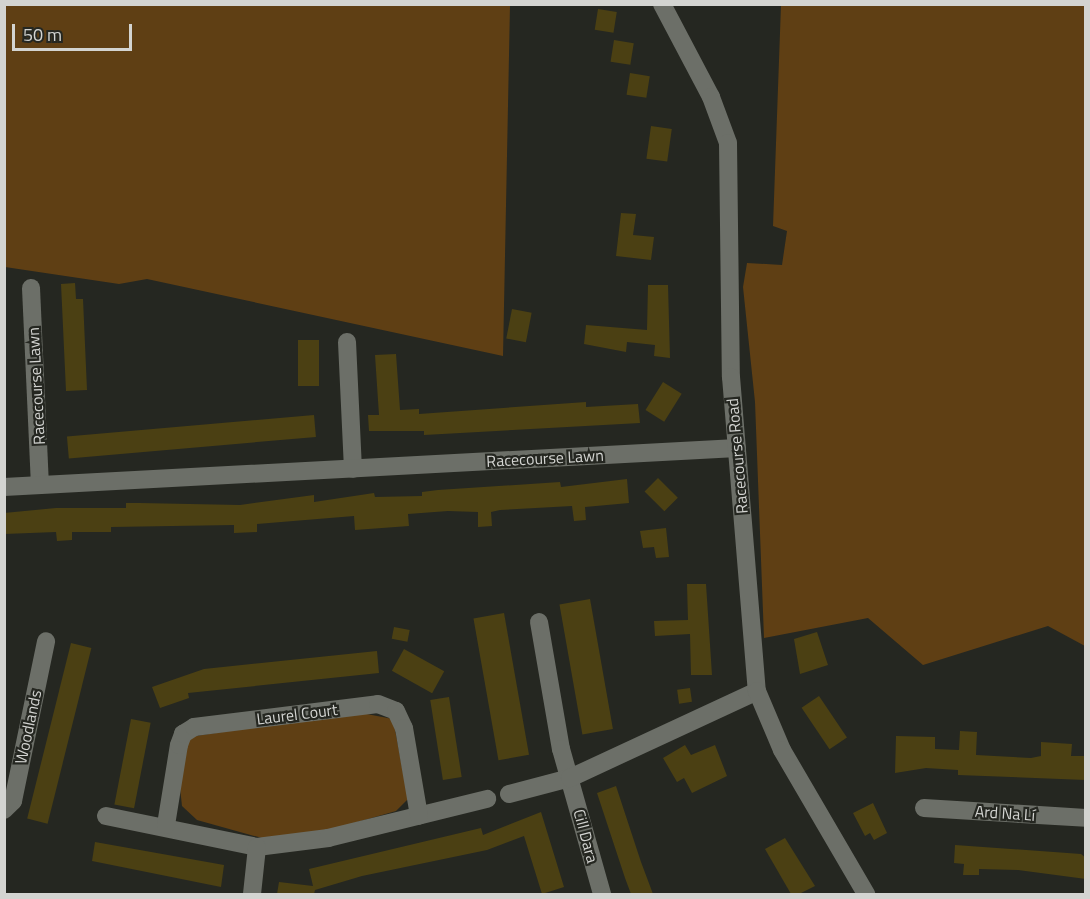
<!DOCTYPE html>
<html>
<head>
<meta charset="utf-8">
<style>
	body { margin:0 }
	#map { position:relative; width:1090px; height:899px; overflow:hidden; background:#252721; font-family:"Titillium Web",sans-serif }
	div>[style] { position:absolute }
	[style*='--x'] { left:calc(var(--x)*1px); top:calc(var(--y)*1px); width:calc(var(--w)*1px); rotate:calc(var(--a)*1deg) }
	.green>* { inset:0; background:#5f3f14 }
	.building>* { inset:0; background:#4b4013; transform-origin:0 0 }
	.minor>* { height:18px; margin:-9px; padding:0 9px; transform-origin:9px; border-radius:9px; background:#6c6f68 }
	.tertiary>* { height:18px; margin:-9px; padding:0 9px; transform-origin:9px; border-radius:9px; background:#6c6f68 }
	span { translate:-50% -50%; white-space:nowrap; text-align:center; line-height:1.15; -webkit-text-stroke:4.5px #252721; paint-order:stroke }
	.street-label { font-size:16px; color:#d3d4d1 }
	.frame { position:absolute; inset:0; border:6px solid #d3d4d1; pointer-events:none }
	.scale { position:absolute; left:12px; top:24px; width:120px; height:27px; box-sizing:border-box; border:3px solid #d3d4d1; border-top:0; padding-left:8px; font-size:18px; line-height:21px; white-space:nowrap; color:#d3d4d1; -webkit-text-stroke:4px #252721; paint-order:stroke }
</style>
</head>
<body>
<div id="map">
	<div class="green">
		<i style="clip-path:polygon(4px 5px,510px 5px,503px 356px,147px 279px,119px 284px,5px 267px)"></i>
		<i style="clip-path:polygon(781px 5px,1085px 5px,1085px 646px,1048px 626px,923px 665px,868px 618px,764px 638px,755px 402px,743px 287px,747px 263px,782px 265px,787px 231px,773px 226px)"></i>
		<i style="clip-path:polygon(356px 712px,393px 719px,408px 799px,396px 811px,319px 833px,269px 840px,197px 820px,182px 806px,180px 788px,189px 737px)"></i>
	</div>
	<div class="building">
		<i style="left:598px;top:9px;width:19px;height:21px;rotate:9deg"></i>
		<i style="left:614px;top:40px;width:20px;height:22px;rotate:9deg"></i>
		<i style="left:630px;top:73px;width:20px;height:22px;rotate:9deg"></i>
		<i style="left:651px;top:126px;width:21px;height:33px;rotate:8deg"></i>
		<i style="clip-path:polygon(621px 213px,636px 214px,633px 235px,654px 237px,651px 260px,616px 256px)"></i>
		<i style="clip-path:polygon(75px 283px,76px 299px,83px 299px,87px 390px,66px 391px,61px 284px)"></i>
		<i style="clip-path:polygon(648px 285px,668px 285px,670px 358px,654px 356px,655px 345px,627px 342px,626px 352px,584px 344px,586px 325px,647px 330px)"></i>
		<i style="left:512px;top:309px;width:20px;height:30px;rotate:11deg"></i>
		<i style="left:319px;top:340px;width:46px;height:21px;rotate:90deg"></i>
		<i style="clip-path:polygon(396px 354px,400px 410px,419px 409px,419px 414px,586px 402px,586px 407px,638px 404px,640px 423px,424px 435px,424px 431px,369px 431px,368px 415px,379px 415px,375px 355px)"></i>
		<i style="left:663px;top:382px;width:22px;height:33px;rotate:32deg"></i>
		<i style="left:314px;top:415px;width:22px;height:248px;rotate:85deg"></i>
		<i style="left:658px;top:478px;width:28px;height:19px;rotate:45deg"></i>
		<i style="clip-path:polygon(627px 479px,629px 503px,585px 507px,586px 520px,574px 521px,572px 506px,500px 510px,491px 512px,492px 526px,478px 527px,478px 512px,448px 511px,408px 514px,409px 526px,355px 530px,354px 516px,257px 524px,257px 532px,234px 533px,234px 525px,111px 527px,111px 532px,72px 532px,72px 540px,57px 541px,56px 532px,4px 534px,4px 513px,56px 508px,126px 508px,126px 503px,139px 503px,240px 505px,314px 495px,314px 502px,374px 493px,375px 497px,422px 496px,422px 492px,438px 490px,560px 482px,561px 487px)"></i>
		<i style="clip-path:polygon(666px 528px,669px 557px,656px 558px,654px 547px,643px 548px,640px 531px)"></i>
		<i style="clip-path:polygon(687px 584px,706px 584px,712px 675px,691px 675px,690px 634px,655px 636px,654px 621px,688px 620px)"></i>
		<i style="left:590px;top:599px;width:132px;height:31px;rotate:80deg"></i>
		<i style="left:504px;top:613px;width:144px;height:31px;rotate:80deg"></i>
		<i style="left:394px;top:627px;width:16px;height:12px;rotate:11deg"></i>
		<i style="clip-path:polygon(817px 632px,828px 665px,800px 674px,794px 639px)"></i>
		<i style="left:71px;top:643px;width:21px;height:181px;rotate:14deg"></i>
		<i style="left:404px;top:649px;width:46px;height:25px;rotate:29deg"></i>
		<i style="clip-path:polygon(377px 651px,379px 673px,188px 693px,189px 698px,160px 708px,152px 687px,204px 669px)"></i>
		<i style="left:690px;top:688px;width:14px;height:13px;rotate:82deg"></i>
		<i style="left:819px;top:696px;width:50px;height:21px;rotate:56deg"></i>
		<i style="left:449px;top:697px;width:81px;height:19px;rotate:81deg"></i>
		<i style="left:131px;top:719px;width:20px;height:87px;rotate:11deg"></i>
		<i style="clip-path:polygon(960px 731px,977px 732px,976px 755px,1031px 758px,1041px 756px,1041px 742px,1072px 744px,1071px 756px,1086px 756px,1086px 780px,958px 775px,958px 770px,926px 768px,895px 773px,896px 736px,935px 737px,935px 749px,959px 750px)"></i>
		<i style="clip-path:polygon(685px 745px,691px 755px,715px 745px,727px 776px,692px 793px,684px 778px,677px 782px,663px 758px)"></i>
		<i style="clip-path:polygon(616px 786px,641px 862px,653px 894px,631px 894px,625px 878px,597px 793px)"></i>
		<i style="clip-path:polygon(873px 803px,887px 833px,874px 840px,870px 833px,865px 836px,853px 813px)"></i>
		<i style="clip-path:polygon(541px 812px,564px 887px,542px 894px,524px 836px,487px 850px,362px 876px,315px 890px,314px 894px,277px 894px,279px 882px,313px 886px,309px 869px,481px 828px,483px 835px)"></i>
		<i style="clip-path:polygon(785px 838px,815px 886px,799px 894px,791px 894px,765px 849px)"></i>
		<i style="clip-path:polygon(95px 842px,224px 865px,221px 887px,92px 861px)"></i>
		<i style="clip-path:polygon(955px 845px,1081px 854px,1086px 858px,1086px 879px,1018px 870px,979px 869px,979px 875px,963px 875px,964px 864px,954px 863px)"></i>
	</div>
	<div class="minor">
		<i style="--x:31;--y:288;--w:197;--a:87.4"></i>
		<i style="--x:347;--y:342;--w:127;--a:87.3"></i>
		<i style="--x:4;--y:487;--w:734;--a:-3.05"></i>
		<i style="--x:539;--y:622;--w:129;--a:80.2"></i>
		<i style="--x:561;--y:749;--w:151;--a:74.2"></i>
		<i style="--x:509;--y:794;--w:63;--a:-14.7"></i>
		<i style="--x:570;--y:778;--w:206;--a:-24.9"></i>
		<i style="--x:924;--y:808;--w:162;--a:3.5"></i>
		<i style="--x:4;--y:810;--w:13;--a:-45"></i>
		<i style="--x:13;--y:801;--w:163;--a:-78.3"></i>
		<i style="--x:106;--y:816;--w:154;--a:11.6"></i>
		<i style="--x:257;--y:847;--w:72;--a:-7.2"></i>
		<i style="--x:328;--y:838;--w:164;--a:-13.8"></i>
		<i style="--x:166;--y:825;--w:81;--a:-80.8"></i>
		<i style="--x:179;--y:745;--w:12;--a:-70"></i>
		<i style="--x:183;--y:734;--w:13;--a:-32"></i>
		<i style="--x:194;--y:727;--w:185;--a:-7.1"></i>
		<i style="--x:378;--y:704;--w:19;--a:21"></i>
		<i style="--x:396;--y:711;--w:19;--a:65"></i>
		<i style="--x:404;--y:728;--w:89;--a:80.3"></i>
		<i style="--x:252;--y:894;--w:47;--a:-83.9"></i>
	</div>
	<div class="tertiary">
		<i style="--x:662;--y:4;--w:105;--a:62.2"></i>
		<i style="--x:711;--y:97;--w:49;--a:69.7"></i>
		<i style="--x:728;--y:143;--w:234;--a:89.3"></i>
		<i style="--x:731;--y:377;--w:315;--a:85.3"></i>
		<i style="--x:757;--y:691;--w:64;--a:67"></i>
		<i style="--x:782;--y:750;--w:167;--a:59.7"></i>
	</div>
	<div class="street-label">
		<span style="left:36px;top:386px;rotate:-93deg">Racecourse Lawn</span>
		<span style="left:737px;top:456px;rotate:-95deg">Racecourse Road</span>
		<span style="left:545px;top:458px;rotate:-3deg">Racecourse Lawn</span>
		<span style="left:297px;top:714px;rotate:-7deg">Laurel Court</span>
		<span style="left:28px;top:727px;rotate:-78deg">Woodlands</span>
		<span style="left:1005px;top:813px;rotate:4deg">Ard Na Lí</span>
		<span style="left:586px;top:836px;rotate:75deg">Cill Dara</span>
	</div>
	<div class="frame"></div>
	<div class="scale">50 m</div>
</div>
</body>
</html>
